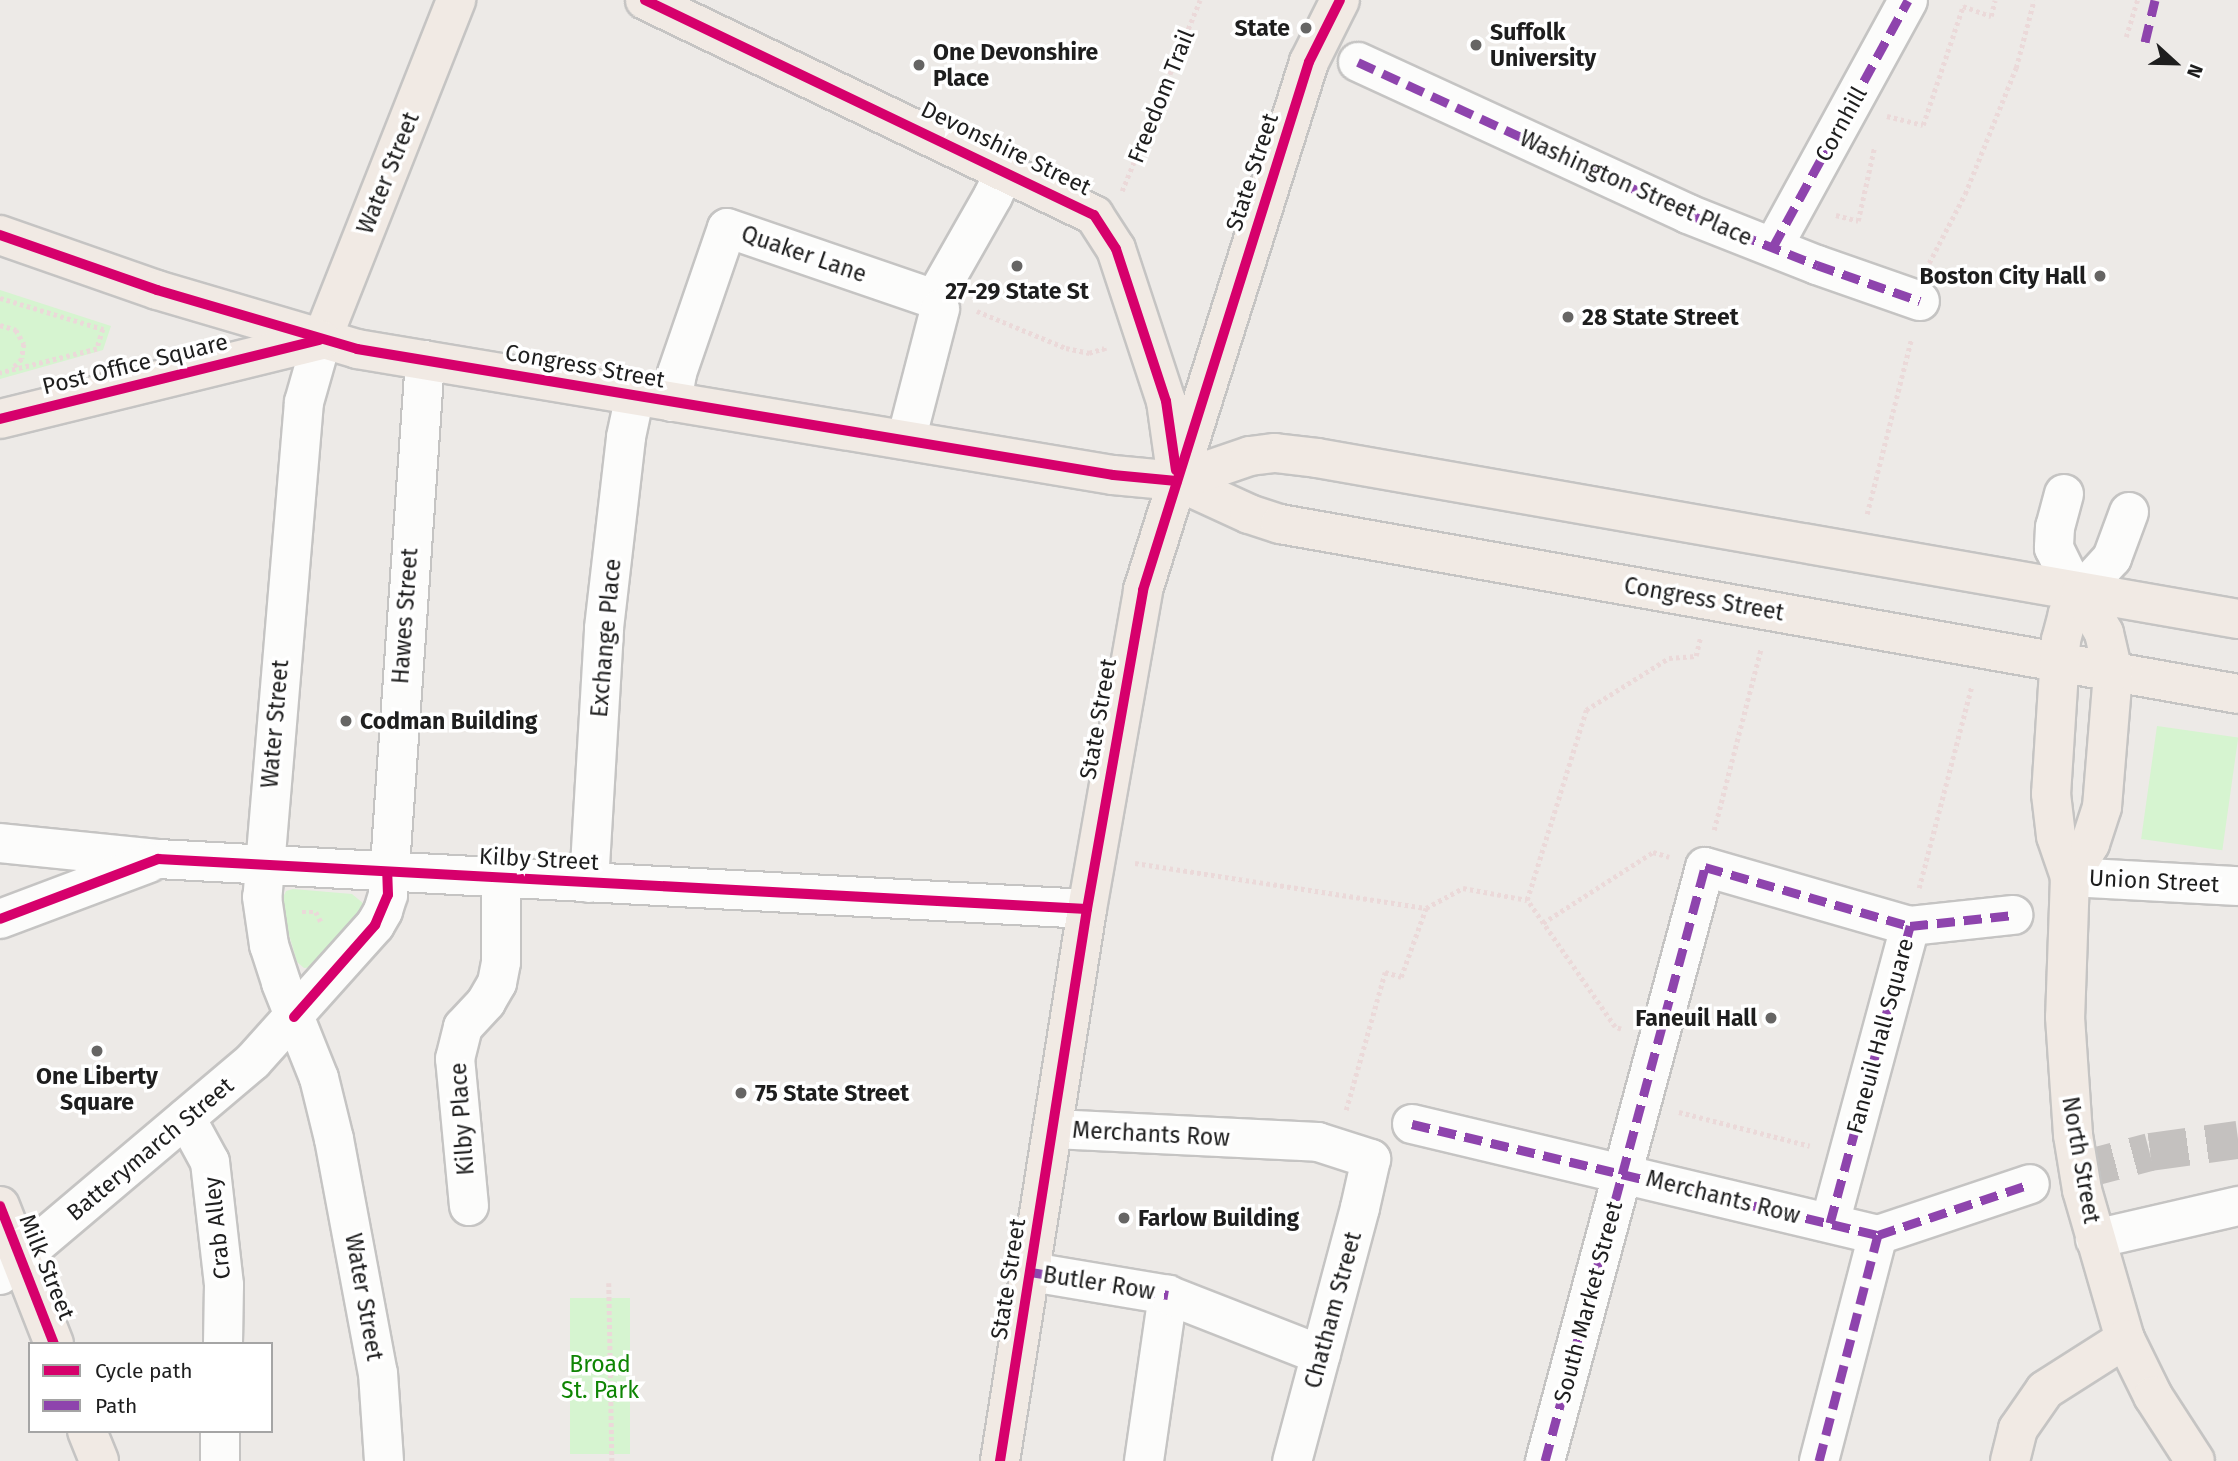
<!DOCTYPE html>
<html>
<head>
<meta charset="utf-8">
<style>
	body { margin:0 }
	#map { position:relative; width:2238px; height:1461px; overflow:hidden; background:#edeae7; font-family:"Fira Sans",sans-serif }
	div>[style] { position:absolute }
	[style*='--x'] { left:calc(var(--x)*1px); top:calc(var(--y)*1px); width:calc(var(--w)*1px); rotate:calc(var(--a)*1deg) }
	.park>* { inset:0; background:#d6f4d0; transform-origin:0 0 }
	.minor-tunnel>* { height:38px; margin-top:-19px; transform-origin:0; background:repeating-linear-gradient(90deg,#c4c1bf 0 38px,transparent 0 57px) }
	.path>* { height:4.5px; margin-top:-2.25px; transform-origin:0; background:repeating-linear-gradient(90deg,#ebd9d9 0 3.5px,transparent 0 7px) }
	.roads { filter:drop-shadow(2px 0 #c5c4c3) drop-shadow(-2px 0 #c5c4c3) drop-shadow(0 2px #c5c4c3) drop-shadow(0 -2px #c5c4c3) }
	.minor>* { height:38px; margin:-19px; padding:0 19px; transform-origin:19px; border-radius:19px; background:#fcfcfb }
	.major>* { height:38px; margin:-19px; padding:0 19px; transform-origin:19px; border-radius:19px; background:#f1eae4 }
	.quiet>* { height:9px; margin-top:-4.5px; transform-origin:0; background:repeating-linear-gradient(90deg,#8e44ad 0 18px,transparent 0 27px) }
	.cycleway>* { height:10px; margin:-5px; padding:0 5px; transform-origin:5px; border-radius:5px; background:#d6006c }
	.dots>* { width:19px; height:19px; translate:-50% -50%; box-sizing:border-box; border:4px solid #fff; border-radius:50% }
	span { translate:-50% -50%; white-space:nowrap; text-align:center; line-height:1.15; -webkit-text-stroke:7px #fff; paint-order:stroke }
	.poi-label { font-size:23px; color:#1e1e1e; font-weight:700 }
	.right { translate:-100% -50%; text-align:right }
	.left { translate:0 -50%; text-align:left }
	.street-label { font-size:23px; color:#1e1e1e }
	.park-label { font-size:23px; color:#0f8504 }
	.legend { position:absolute; left:28px; top:1342px; width:245px; height:91px; box-sizing:border-box; background:#fff; border:2px solid #a5a5a5; margin:0; padding:9px 12px; list-style:none; font-size:21px; color:#1e1e1e }
	.legend li { display:flex; align-items:center; gap:14px; height:35px }
	.legend b { width:35px; border:2px solid #a5a5a5 }
	.north { position:absolute; left:2140px; top:28px; width:70px; height:70px; -webkit-text-stroke:5px #fff; paint-order:stroke; rotate:112deg; font-size:19px; font-weight:700; line-height:28px; text-align:center; color:#1e1e1e }
	.north::after { content:''; display:block; margin:auto; width:24px; height:32px; background:#1e1e1e; clip-path:polygon(50% 0,100% 100%,50% 72%,0 100%) }
</style>
</head>
<body>
<div id="map">
	<div class="park">
		<i style="clip-path:polygon(0 290px,111px 326px,103px 350px,0 379px)"></i>
		<i style="left:2157px;top:726px;width:82px;height:114px;rotate:8deg"></i>
		<i style="clip-path:polygon(293px 889px,352px 894px,364px 904px,364px 910px,313px 967px,304px 968px,297px 962px,280px 904px,286px 891px)"></i>
		<i style="left:630px;top:1298px;width:156px;height:60px;rotate:90deg"></i>
	</div>
	<div class="minor-tunnel">
		<i style="--x:2078;--y:1171;--w:74;--a:-14.8"></i>
		<i style="--x:2150;--y:1152;--w:89;--a:-7.8"></i>
	</div>
	<div class="path">
		<i style="--x:2155;--y:2;--w:2;--a:-63"></i>
		<i style="--x:2126;--y:37;--w:39;--a:-73"></i>
		<i style="--x:1887;--y:116;--w:37;--a:14"></i>
		<i style="--x:1923;--y:125;--w:126;--a:-71.4"></i>
		<i style="--x:1963;--y:6;--w:30;--a:20"></i>
		<i style="--x:1991;--y:16;--w:16;--a:-76"></i>
		<i style="--x:1122;--y:191;--w:206;--a:-67.8"></i>
		<i style="--x:1836;--y:215;--w:23;--a:15"></i>
		<i style="--x:1858;--y:221;--w:74;--a:-77.5"></i>
		<i style="--x:1929;--y:263;--w:78;--a:-62.4"></i>
		<i style="--x:1965;--y:194;--w:136;--a:-68"></i>
		<i style="--x:2016;--y:68;--w:70;--a:-75.2"></i>
		<i style="--x:0;--y:298;--w:108;--a:16.8"></i>
		<i style="--x:103;--y:329;--w:21;--a:107"></i>
		<i style="--x:97;--y:349;--w:100;--a:166.1"></i>
		<i style="--x:977;--y:311;--w:96;--a:22.6"></i>
		<i style="--x:1066;--y:348;--w:24;--a:12"></i>
		<i style="--x:1089;--y:353;--w:16;--a:-18"></i>
		<i style="--x:1104;--y:348;--w:3;--a:72"></i>
		<i style="--x:0;--y:325;--w:17;--a:17"></i>
		<i style="--x:16;--y:330;--w:16;--a:60"></i>
		<i style="--x:24;--y:344;--w:15;--a:98"></i>
		<i style="--x:22;--y:359;--w:14;--a:135"></i>
		<i style="--x:1867;--y:514;--w:179;--a:-75.8"></i>
		<i style="--x:1714;--y:830;--w:188;--a:-75.5"></i>
		<i style="--x:1135;--y:863;--w:294;--a:8.8"></i>
		<i style="--x:1426;--y:908;--w:42;--a:-28.4"></i>
		<i style="--x:1463;--y:888;--w:65;--a:10.6"></i>
		<i style="--x:1919;--y:888;--w:207;--a:-75.4"></i>
		<i style="--x:302;--y:912;--w:14;--a:0"></i>
		<i style="--x:316;--y:912;--w:13;--a:63"></i>
		<i style="--x:1543;--y:923;--w:131;--a:-32.8"></i>
		<i style="--x:1653;--y:852;--w:17;--a:17"></i>
		<i style="--x:1621;--y:1029;--w:6;--a:-162"></i>
		<i style="--x:1615;--y:1027;--w:155;--a:-124.7"></i>
		<i style="--x:1527;--y:900;--w:199;--a:-72.7"></i>
		<i style="--x:1586;--y:710;--w:98;--a:-32.1"></i>
		<i style="--x:1669;--y:658;--w:27;--a:-4"></i>
		<i style="--x:1696;--y:656;--w:18;--a:-77"></i>
		<i style="--x:1346;--y:1110;--w:143;--a:-74.2"></i>
		<i style="--x:1385;--y:972;--w:17;--a:17"></i>
		<i style="--x:1401;--y:977;--w:73;--a:-70.1"></i>
		<i style="--x:1679;--y:1112;--w:135;--a:14.5"></i>
		<i style="--x:609;--y:1283;--w:178;--a:89"></i>
	</div>
	<div class="roads">
		<div class="minor">
			<i style="--x:1358;--y:62;--w:363;--a:24.7"></i>
			<i style="--x:1688;--y:214;--w:139;--a:21.6"></i>
			<i style="--x:1817;--y:265;--w:109;--a:19.3"></i>
			<i style="--x:1773;--y:247;--w:281;--a:-61.3"></i>
			<i style="--x:935;--y:298;--w:117;--a:-60.4"></i>
			<i style="--x:993;--y:196;--w:29;--a:-65"></i>
			<i style="--x:322;--y:339;--w:66;--a:105.9"></i>
			<i style="--x:304;--y:402;--w:497;--a:94.8"></i>
			<i style="--x:262;--y:897;--w:49;--a:81.7"></i>
			<i style="--x:269;--y:945;--w:40;--a:72"></i>
			<i style="--x:281;--y:983;--w:102;--a:68.2"></i>
			<i style="--x:319;--y:1078;--w:63;--a:76.2"></i>
			<i style="--x:334;--y:1139;--w:238;--a:79.4"></i>
			<i style="--x:378;--y:1373;--w:88;--a:86.1"></i>
			<i style="--x:672;--y:402;--w:29;--a:-80"></i>
			<i style="--x:677;--y:373;--w:153;--a:-71"></i>
			<i style="--x:727;--y:228;--w:222;--a:18.9"></i>
			<i style="--x:937;--y:300;--w:9;--a:72"></i>
			<i style="--x:940;--y:309;--w:135;--a:104.5"></i>
			<i style="--x:2064;--y:494;--w:34;--a:105"></i>
			<i style="--x:2055;--y:527;--w:21;--a:93"></i>
			<i style="--x:2054;--y:548;--w:28;--a:64"></i>
			<i style="--x:2066;--y:573;--w:24;--a:52"></i>
			<i style="--x:2081;--y:592;--w:46;--a:-47.6"></i>
			<i style="--x:2112;--y:558;--w:49;--a:-69.7"></i>
			<i style="--x:0;--y:843;--w:159;--a:5.8"></i>
			<i style="--x:158;--y:859;--w:930;--a:3.08"></i>
			<i style="--x:2070;--y:877;--w:168;--a:3.1"></i>
			<i style="--x:589;--y:883;--w:255;--a:-86.6"></i>
			<i style="--x:604;--y:628;--w:192;--a:-83.4"></i>
			<i style="--x:626;--y:437;--w:43;--a:-77.9"></i>
			<i style="--x:0;--y:919;--w:159;--a:-20.6"></i>
			<i style="--x:186;--y:1118;--w:50;--a:61.4"></i>
			<i style="--x:210;--y:1162;--w:124;--a:83.5"></i>
			<i style="--x:224;--y:1285;--w:59;--a:91"></i>
			<i style="--x:1412;--y:1124;--w:479;--a:13.4"></i>
			<i style="--x:1878;--y:1235;--w:160;--a:-18.5"></i>
			<i style="--x:1054;--y:1129;--w:264;--a:2.8"></i>
			<i style="--x:1318;--y:1142;--w:56;--a:17.8"></i>
			<i style="--x:1371;--y:1159;--w:50;--a:102.7"></i>
			<i style="--x:1360;--y:1208;--w:262;--a:105"></i>
			<i style="--x:469;--y:1206;--w:148;--a:-95.4"></i>
			<i style="--x:455;--y:1059;--w:33;--a:-76"></i>
			<i style="--x:463;--y:1027;--w:34;--a:-47"></i>
			<i style="--x:486;--y:1002;--w:22;--a:-60"></i>
			<i style="--x:497;--y:983;--w:21;--a:-79"></i>
			<i style="--x:501;--y:962;--w:85;--a:-90"></i>
			<i style="--x:1830;--y:1223;--w:308;--a:-74.9"></i>
			<i style="--x:2095;--y:1239;--w:147;--a:-13"></i>
			<i style="--x:1031;--y:1272;--w:139;--a:9.5"></i>
			<i style="--x:0;--y:1275;--w:331;--a:-40.2"></i>
			<i style="--x:253;--y:1061;--w:183;--a:-48.1"></i>
			<i style="--x:375;--y:925;--w:16;--a:-60"></i>
			<i style="--x:383;--y:911;--w:17;--a:-73"></i>
			<i style="--x:388;--y:895;--w:536;--a:-86.04"></i>
			<i style="--x:220;--y:1461;--w:30;--a:-90"></i>
			<i style="--x:1144;--y:1461;--w:168;--a:-81.8"></i>
			<i style="--x:1168;--y:1295;--w:164;--a:21.4"></i>
			<i style="--x:1545;--y:1461;--w:615;--a:-74.92"></i>
			<i style="--x:1705;--y:867;--w:213;--a:16.1"></i>
			<i style="--x:1910;--y:926;--w:104;--a:-6.1"></i>
			<i style="--x:1819;--y:1461;--w:234;--a:-75.4"></i>
		</div>
		<div class="major">
			<i style="--x:645;--y:0;--w:498;--a:25.6"></i>
			<i style="--x:1094;--y:215;--w:40;--a:57.1"></i>
			<i style="--x:1116;--y:249;--w:160;--a:71.8"></i>
			<i style="--x:1166;--y:401;--w:65;--a:82"></i>
			<i style="--x:0;--y:235;--w:166;--a:19.3"></i>
			<i style="--x:157;--y:290;--w:209;--a:16.4"></i>
			<i style="--x:357;--y:349;--w:766;--a:9.46"></i>
			<i style="--x:1113;--y:475;--w:64;--a:5.4"></i>
			<i style="--x:1177;--y:481;--w:79;--a:24.6"></i>
			<i style="--x:1249;--y:514;--w:33;--a:18"></i>
			<i style="--x:1280;--y:524;--w:973;--a:10.06"></i>
			<i style="--x:322;--y:339;--w:365;--a:-68.4"></i>
			<i style="--x:0;--y:419;--w:331;--a:-13.8"></i>
			<i style="--x:1177;--y:481;--w:77;--a:-18.9"></i>
			<i style="--x:1250;--y:456;--w:25;--a:-7"></i>
			<i style="--x:1275;--y:453;--w:42;--a:6.8"></i>
			<i style="--x:1317;--y:458;--w:935;--a:9.92"></i>
			<i style="--x:2081;--y:592;--w:26;--a:121"></i>
			<i style="--x:2068;--y:614;--w:27;--a:105"></i>
			<i style="--x:2061;--y:640;--w:154;--a:93.7"></i>
			<i style="--x:2051;--y:794;--w:42;--a:83.2"></i>
			<i style="--x:2056;--y:836;--w:43;--a:71.1"></i>
			<i style="--x:2070;--y:877;--w:140;--a:92"></i>
			<i style="--x:2065;--y:1017;--w:118;--a:86.1"></i>
			<i style="--x:2073;--y:1135;--w:56;--a:80.7"></i>
			<i style="--x:2082;--y:1190;--w:155;--a:73.9"></i>
			<i style="--x:2125;--y:1339;--w:64;--a:63.8"></i>
			<i style="--x:2153;--y:1396;--w:77;--a:57.1"></i>
			<i style="--x:2070;--y:877;--w:39;--a:-59"></i>
			<i style="--x:2090;--y:844;--w:39;--a:-72"></i>
			<i style="--x:2102;--y:807;--w:135;--a:-85.3"></i>
			<i style="--x:2113;--y:672;--w:40;--a:-103"></i>
			<i style="--x:2104;--y:633;--w:47;--a:-119.3"></i>
			<i style="--x:0;--y:1206;--w:148;--a:68.6"></i>
			<i style="--x:87;--y:1431;--w:32;--a:68"></i>
			<i style="--x:1000;--y:1461;--w:559;--a:-81.04"></i>
			<i style="--x:1087;--y:909;--w:324;--a:-80"></i>
			<i style="--x:1143;--y:590;--w:553;--a:-72.55"></i>
			<i style="--x:1309;--y:62;--w:69;--a:-63.4"></i>
			<i style="--x:2010;--y:1461;--w:33;--a:-76"></i>
			<i style="--x:2018;--y:1429;--w:47;--a:-55.3"></i>
			<i style="--x:2045;--y:1390;--w:95;--a:-32.5"></i>
		</div>
	</div>
	<div class="quiet">
		<i style="--x:2145;--y:42;--w:43;--a:-76.6"></i>
		<i style="--x:1358;--y:62;--w:363;--a:24.7"></i>
		<i style="--x:1688;--y:214;--w:139;--a:21.6"></i>
		<i style="--x:1817;--y:265;--w:109;--a:19.3"></i>
		<i style="--x:1773;--y:247;--w:281;--a:-61.3"></i>
		<i style="--x:1412;--y:1124;--w:479;--a:13.4"></i>
		<i style="--x:1878;--y:1235;--w:160;--a:-18.5"></i>
		<i style="--x:1830;--y:1223;--w:308;--a:-74.9"></i>
		<i style="--x:1031;--y:1272;--w:139;--a:9.5"></i>
		<i style="--x:1545;--y:1461;--w:615;--a:-74.92"></i>
		<i style="--x:1705;--y:867;--w:213;--a:16.1"></i>
		<i style="--x:1910;--y:926;--w:104;--a:-6.1"></i>
		<i style="--x:1819;--y:1461;--w:234;--a:-75.4"></i>
	</div>
	<div class="cycleway">
		<i style="--x:645;--y:0;--w:498;--a:25.6"></i>
		<i style="--x:1094;--y:215;--w:40;--a:57.1"></i>
		<i style="--x:1116;--y:249;--w:160;--a:71.8"></i>
		<i style="--x:1166;--y:401;--w:70;--a:81.8"></i>
		<i style="--x:0;--y:235;--w:166;--a:19.3"></i>
		<i style="--x:157;--y:290;--w:209;--a:16.4"></i>
		<i style="--x:357;--y:349;--w:766;--a:9.46"></i>
		<i style="--x:1113;--y:475;--w:64;--a:5.4"></i>
		<i style="--x:0;--y:419;--w:329;--a:-13.9"></i>
		<i style="--x:0;--y:919;--w:169;--a:-20.8"></i>
		<i style="--x:158;--y:859;--w:930;--a:3.08"></i>
		<i style="--x:294;--y:1017;--w:123;--a:-48.6"></i>
		<i style="--x:375;--y:925;--w:33;--a:-67"></i>
		<i style="--x:388;--y:895;--w:23;--a:-92"></i>
		<i style="--x:0;--y:1206;--w:148;--a:68.6"></i>
		<i style="--x:1000;--y:1461;--w:559;--a:-81.04"></i>
		<i style="--x:1087;--y:909;--w:324;--a:-80"></i>
		<i style="--x:1143;--y:590;--w:553;--a:-72.55"></i>
		<i style="--x:1309;--y:62;--w:69;--a:-63.4"></i>
	</div>
	<div class="dots">
		<i style="left:1306px;top:28px;background:#666564"></i>
		<i style="left:1476px;top:45px;background:#666564"></i>
		<i style="left:919px;top:65px;background:#666564"></i>
		<i style="left:1017px;top:266px;background:#666564"></i>
		<i style="left:2100px;top:276px;background:#666564"></i>
		<i style="left:1568px;top:317px;background:#666564"></i>
		<i style="left:346px;top:721px;background:#666564"></i>
		<i style="left:1771px;top:1018px;background:#666564"></i>
		<i style="left:97px;top:1051px;background:#666564"></i>
		<i style="left:741px;top:1093px;background:#666564"></i>
		<i style="left:1124px;top:1218px;background:#666564"></i>
	</div>
	<div class="poi-label">
		<span class="right" style="left:1290px;top:28px">State</span>
		<span class="left" style="left:1490px;top:45px">Suffolk<br>University</span>
		<span class="left" style="left:933px;top:65px">One Devonshire<br>Place</span>
		<span class="right" style="left:2086px;top:276px">Boston City Hall</span>
		<span style="left:1017px;top:291px">27-29 State St</span>
		<span class="left" style="left:1582px;top:317px">28 State Street</span>
		<span class="left" style="left:360px;top:721px">Codman Building</span>
		<span class="right" style="left:1757px;top:1018px">Faneuil Hall</span>
		<span style="left:97px;top:1089px">One Liberty<br>Square</span>
		<span class="left" style="left:755px;top:1093px">75 State Street</span>
		<span class="left" style="left:1138px;top:1218px">Farlow Building</span>
	</div>
	<div class="street-label">
		<span style="left:1161px;top:96px;rotate:-68deg">Freedom Trail</span>
		<span style="left:1841px;top:124px;rotate:-61deg">Cornhill</span>
		<span style="left:1006px;top:148px;rotate:26deg">Devonshire Street</span>
		<span style="left:1252px;top:172px;rotate:-72deg">State Street</span>
		<span style="left:388px;top:173px;rotate:-68deg">Water Street</span>
		<span style="left:1636px;top:188px;rotate:24deg">Washington Street Place</span>
		<span style="left:804px;top:254px;rotate:19deg">Quaker Lane</span>
		<span style="left:135px;top:364px;rotate:-14deg">Post Office Square</span>
		<span style="left:585px;top:366px;rotate:10deg">Congress Street</span>
		<span style="left:1704px;top:599px;rotate:10deg">Congress Street</span>
		<span style="left:405px;top:616px;rotate:-86deg">Hawes Street</span>
		<span style="left:606px;top:638px;rotate:-85deg">Exchange Place</span>
		<span style="left:1098px;top:719px;rotate:-80deg">State Street</span>
		<span style="left:275px;top:724px;rotate:-85deg">Water Street</span>
		<span style="left:539px;top:859px;rotate:3deg">Kilby Street</span>
		<span style="left:2154px;top:881px;rotate:3deg">Union Street</span>
		<span style="left:1880px;top:1036px;rotate:-75deg">Faneuil Hall Square</span>
		<span style="left:462px;top:1119px;rotate:-94deg">Kilby Place</span>
		<span style="left:1151px;top:1134px;rotate:3deg">Merchants Row</span>
		<span style="left:150px;top:1149px;rotate:-40deg">Batterymarch Street</span>
		<span style="left:2081px;top:1160px;rotate:80deg">North Street</span>
		<span style="left:1723px;top:1197px;rotate:14deg">Merchants Row</span>
		<span style="left:217px;top:1228px;rotate:-96deg">Crab Alley</span>
		<span style="left:47px;top:1267px;rotate:68deg">Milk Street</span>
		<span style="left:1008px;top:1279px;rotate:-81deg">State Street</span>
		<span style="left:1099px;top:1283px;rotate:9deg">Butler Row</span>
		<span style="left:364px;top:1297px;rotate:80deg">Water Street</span>
		<span style="left:1588px;top:1302px;rotate:-75deg">South Market Street</span>
		<span style="left:1333px;top:1310px;rotate:-75deg">Chatham Street</span>
	</div>
	<div class="park-label">
		<span style="left:600px;top:1377px">Broad<br>St. Park</span>
	</div>
	<ul class="legend">
	<li><b style="height:9px;background:#d6006c"></b>Cycle path</li>
	<li><b style="height:9px;background:#8e44ad"></b>Path</li>
	</ul>
	<div class="north">N</div>
</div>
</body>
</html>
